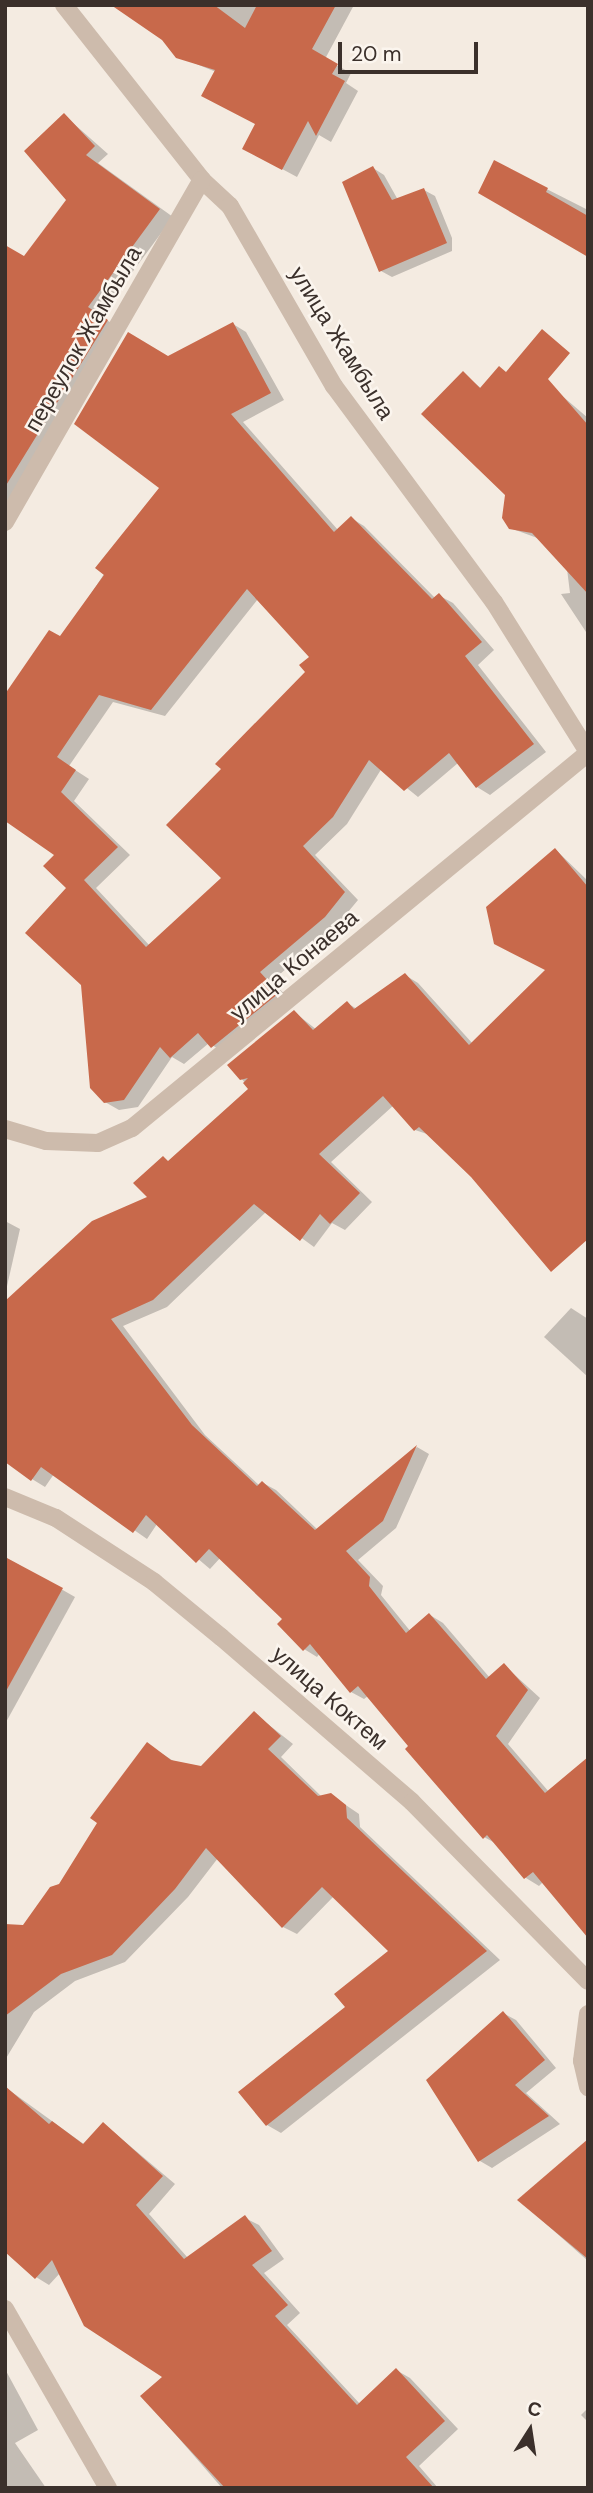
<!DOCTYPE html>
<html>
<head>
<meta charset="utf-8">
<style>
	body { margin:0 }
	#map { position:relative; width:593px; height:2493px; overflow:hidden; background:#f4ebe1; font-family:"DM Sans",sans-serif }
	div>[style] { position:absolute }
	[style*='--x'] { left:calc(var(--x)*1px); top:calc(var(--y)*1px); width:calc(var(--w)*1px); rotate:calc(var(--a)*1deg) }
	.shadow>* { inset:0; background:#0003 }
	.building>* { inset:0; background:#c8694b }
	.minor>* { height:18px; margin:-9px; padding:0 9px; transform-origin:9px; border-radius:9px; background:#cdbbac }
	.tertiary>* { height:18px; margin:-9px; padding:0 9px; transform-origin:9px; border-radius:9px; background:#cdbbac }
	span { translate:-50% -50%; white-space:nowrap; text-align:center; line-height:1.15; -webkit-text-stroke:5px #fbf5ee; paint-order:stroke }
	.street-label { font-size:23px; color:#3b302b }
	.frame { position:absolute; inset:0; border:7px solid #3b302b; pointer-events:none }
	.north { position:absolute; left:495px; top:2395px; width:70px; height:70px; -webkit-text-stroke:5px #fbf5ee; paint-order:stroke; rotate:12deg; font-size:19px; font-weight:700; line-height:28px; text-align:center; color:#3b302b }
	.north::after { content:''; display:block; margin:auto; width:24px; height:32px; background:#3b302b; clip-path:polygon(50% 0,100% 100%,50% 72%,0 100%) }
	.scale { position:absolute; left:338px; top:42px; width:140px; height:32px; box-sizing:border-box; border:4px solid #3b302b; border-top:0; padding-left:9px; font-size:21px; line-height:24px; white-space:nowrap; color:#3b302b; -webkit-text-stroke:5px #fbf5ee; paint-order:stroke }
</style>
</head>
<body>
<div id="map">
	<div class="shadow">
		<i style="clip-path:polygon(114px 5px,354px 5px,325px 59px,351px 73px,346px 83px,358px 91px,331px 142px,319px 135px,297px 177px,258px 156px,257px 124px,216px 72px,177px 56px,163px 39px)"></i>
		<i style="clip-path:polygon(64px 115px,108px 154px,98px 163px,173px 217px,100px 316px,121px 329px,12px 505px,5px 501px,5px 247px,24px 258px,68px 200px)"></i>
		<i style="clip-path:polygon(495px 163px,588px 210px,588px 246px)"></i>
		<i style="clip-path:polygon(373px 168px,384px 175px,398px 200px,424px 190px,435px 196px,452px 238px,452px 251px,392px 277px,381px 271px)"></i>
		<i style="clip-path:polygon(evenodd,233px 324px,246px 332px,284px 400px,243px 422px,338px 530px,351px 518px,364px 526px,436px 599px,440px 596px,453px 603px,494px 650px,478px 665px,546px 752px,490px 795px,477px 787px,458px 763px,418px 797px,382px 768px,347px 824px,315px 855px,358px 900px,338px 924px,272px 981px,291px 1001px,226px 1054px,209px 1043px,184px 1064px,172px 1057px,138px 1107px,119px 1110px,105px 1102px,69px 888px,56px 855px,5px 819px,61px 639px,161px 488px,169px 358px,233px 324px,258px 599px,311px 657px,307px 672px,223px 769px,223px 878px,150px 946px,96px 888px,130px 855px,74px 801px,89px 779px,69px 766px,113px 702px,165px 716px,258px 599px)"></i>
		<i style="clip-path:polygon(464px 374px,503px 407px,474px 458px)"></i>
		<i style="clip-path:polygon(560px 394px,588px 418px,588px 635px,561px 594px,570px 593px,567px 569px,540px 539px,510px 528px)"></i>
		<i style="clip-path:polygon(556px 850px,588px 881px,588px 1166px,472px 1176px,430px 1135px,415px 1130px,394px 1105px,331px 1162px,372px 1202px,345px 1230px,332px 1223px,314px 1247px,266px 1212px,167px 1307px,123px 1326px,205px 1435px,260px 1486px,263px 1483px,276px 1490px,318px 1530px,417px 1447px,429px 1454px,396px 1528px,358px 1560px,383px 1586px,381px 1595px,411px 1632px,430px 1615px,443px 1623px,490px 1678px,504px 1665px,540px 1698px,508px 1744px,549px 1792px,543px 1882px,539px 1886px,526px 1878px,497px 1844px,484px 1837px,368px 1696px,364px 1699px,351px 1692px,320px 1653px,317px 1657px,304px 1649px,285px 1619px,221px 1557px,210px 1569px,157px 1524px,147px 1539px,54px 1474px,45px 1487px,32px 1479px,150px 1198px,170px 1162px,250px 1089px,241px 1078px,294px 1012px,317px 1030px,347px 1003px,357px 1009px,405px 975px,418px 983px,473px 1044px,547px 970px)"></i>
		<i style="clip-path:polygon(5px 1221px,20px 1229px,5px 1295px)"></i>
		<i style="clip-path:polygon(571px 1308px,588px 1319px,588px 1377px,544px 1337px)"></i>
		<i style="clip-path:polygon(5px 1557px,75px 1597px,5px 1724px)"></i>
		<i style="clip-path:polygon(254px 1713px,293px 1744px,281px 1757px,322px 1797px,331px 1795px,359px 1814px,360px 1827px,500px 1960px,281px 2133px,267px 2125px,241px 2092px,347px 2008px,391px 1951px,334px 1896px,297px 1934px,283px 1927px,218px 1858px,188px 1897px,125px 1962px,75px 1981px,34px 2012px,5px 2060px,5px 1955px,60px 1886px,147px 1744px,175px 1762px,202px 1768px)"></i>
		<i style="clip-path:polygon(503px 2013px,516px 2020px,556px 2068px,526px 2093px,560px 2124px,492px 2168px,480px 2161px,429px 2080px)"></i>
		<i style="clip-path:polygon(5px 2087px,85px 2145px,104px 2124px,175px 2184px,149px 2214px,188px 2258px,245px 2218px,259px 2225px,284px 2259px,264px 2273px,300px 2313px,287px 2325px,360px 2404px,396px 2370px,410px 2378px,458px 2429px,419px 2466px,438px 2488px,222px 2488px,143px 2397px,165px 2377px,60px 2273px,49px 2285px,36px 2277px)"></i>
		<i style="clip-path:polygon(588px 2152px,588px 2261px,519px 2200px)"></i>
		<i style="clip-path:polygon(5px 2369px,38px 2430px,15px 2443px,46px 2488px,5px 2488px)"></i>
		<i style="clip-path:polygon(588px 2408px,588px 2422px,581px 2415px)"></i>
	</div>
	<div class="building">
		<i style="clip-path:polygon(111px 5px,214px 5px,245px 28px,257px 5px,336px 5px,312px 49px,338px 64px,332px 74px,345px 81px,316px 136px,308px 121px,282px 170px,242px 149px,255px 124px,201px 96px,215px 70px,176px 58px,162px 40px)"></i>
		<i style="clip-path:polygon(64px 113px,95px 146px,86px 155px,160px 209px,88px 307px,108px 320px,5px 487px,5px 245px,24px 256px,66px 200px,24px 151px)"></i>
		<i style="clip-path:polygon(494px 160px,548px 188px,546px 192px,588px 216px,588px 257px,478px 193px)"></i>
		<i style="clip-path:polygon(373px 166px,392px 200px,424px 188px,447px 243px,379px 272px,342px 182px)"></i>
		<i style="clip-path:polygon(evenodd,233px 322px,271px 393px,231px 414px,334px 532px,351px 516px,432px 599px,439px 593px,482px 642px,465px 656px,534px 744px,476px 788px,449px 753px,404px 791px,369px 760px,333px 817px,303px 846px,345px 892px,325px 917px,260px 972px,279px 993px,211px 1048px,198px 1033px,170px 1058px,160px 1047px,124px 1100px,104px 1103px,90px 1088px,81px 985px,25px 933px,66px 888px,43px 866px,54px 855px,5px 821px,5px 694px,49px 630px,60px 636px,104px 575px,95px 568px,159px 488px,74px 424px,128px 332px,168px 356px,233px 322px,247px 589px,309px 657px,299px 665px,305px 672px,215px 764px,221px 769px,166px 825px,221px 878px,146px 947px,84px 880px,118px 847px,61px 792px,76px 770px,57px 757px,99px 695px,151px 710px,247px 589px)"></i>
		<i style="clip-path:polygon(542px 329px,570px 353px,548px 379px,588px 425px,588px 594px,532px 533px,509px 529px,502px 518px,505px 495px,421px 414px,463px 371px,480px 388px,499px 366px,506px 372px)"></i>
		<i style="clip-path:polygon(555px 848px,588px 887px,588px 1239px,551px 1272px,471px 1177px,419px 1127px,414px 1131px,383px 1096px,319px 1154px,360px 1193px,330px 1224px,320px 1214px,300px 1241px,254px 1204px,153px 1300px,111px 1319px,192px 1425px,257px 1486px,262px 1481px,315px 1530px,417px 1445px,383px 1521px,346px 1551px,370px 1577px,369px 1586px,406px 1633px,429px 1613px,486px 1679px,504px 1663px,528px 1690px,496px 1736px,545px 1793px,588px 1757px,588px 1938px,533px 1872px,524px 1879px,487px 1835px,483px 1839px,405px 1749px,408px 1746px,358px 1686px,350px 1693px,310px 1644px,303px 1651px,277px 1624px,282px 1619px,209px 1549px,196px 1563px,146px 1515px,133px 1533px,41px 1467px,31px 1481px,5px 1462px,5px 1301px,92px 1221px,147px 1197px,133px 1183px,163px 1156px,168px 1161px,248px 1089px,243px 1083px,248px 1078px,240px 1080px,227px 1065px,294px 1010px,313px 1030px,347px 1001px,354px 1009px,405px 973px,469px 1045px,545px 970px,494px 944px,486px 907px)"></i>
		<i style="clip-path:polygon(5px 1557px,63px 1588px,5px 1693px)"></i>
		<i style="clip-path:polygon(254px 1711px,281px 1736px,268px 1749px,318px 1796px,331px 1793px,346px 1805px,347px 1818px,487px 1951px,266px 2126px,238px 2092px,345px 2007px,334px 1994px,388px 1951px,322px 1887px,282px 1928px,206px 1848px,175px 1889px,112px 1955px,61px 1974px,5px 2016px,5px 1924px,23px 1925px,50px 1887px,59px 1884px,97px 1823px,90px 1818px,147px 1742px,171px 1760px,201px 1766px)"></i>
		<i style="clip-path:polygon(503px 2011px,545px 2060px,515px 2085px,549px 2116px,478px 2162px,426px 2080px)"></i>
		<i style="clip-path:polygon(5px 2086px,49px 2124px,52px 2121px,83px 2144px,103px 2122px,163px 2176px,136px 2205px,184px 2259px,245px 2215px,272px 2251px,252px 2265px,288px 2305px,275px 2316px,357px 2405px,396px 2368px,445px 2421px,406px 2457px,434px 2488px,225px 2488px,140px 2396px,162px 2377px,84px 2326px,52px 2260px,35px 2279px,5px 2252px)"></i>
		<i style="clip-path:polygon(588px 2139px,588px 2259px,517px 2200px)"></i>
	</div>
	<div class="minor">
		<i style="--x:64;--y:5;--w:223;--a:51.7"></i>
		<i style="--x:202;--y:180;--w:38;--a:43"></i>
		<i style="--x:230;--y:206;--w:208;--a:60"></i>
		<i style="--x:334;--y:386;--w:269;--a:53.5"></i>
		<i style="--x:494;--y:602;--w:177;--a:57.9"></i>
		<i style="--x:5;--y:522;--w:395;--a:-60.1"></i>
		<i style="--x:5;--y:1129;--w:43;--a:16.3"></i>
		<i style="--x:46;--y:1141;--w:52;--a:2.2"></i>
		<i style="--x:98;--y:1143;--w:37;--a:-24"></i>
		<i style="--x:132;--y:1128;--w:590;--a:-39.43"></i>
		<i style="--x:5;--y:1497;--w:55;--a:22.4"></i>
		<i style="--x:56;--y:1518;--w:117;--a:33.1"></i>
		<i style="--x:154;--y:1582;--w:87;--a:39.4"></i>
		<i style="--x:221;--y:1637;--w:252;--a:40.8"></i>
		<i style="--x:412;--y:1802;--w:251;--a:45.5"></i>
		<i style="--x:588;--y:2014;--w:47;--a:97.3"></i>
		<i style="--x:582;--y:2061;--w:27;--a:77"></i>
	</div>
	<div class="tertiary">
		<i style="--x:5;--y:2309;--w:207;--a:60.1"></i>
	</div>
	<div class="street-label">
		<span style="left:83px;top:339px;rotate:-60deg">переулок Жамбыла</span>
		<span style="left:342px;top:343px;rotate:58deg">улица Жамбыла</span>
		<span style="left:294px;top:965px;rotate:-40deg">улица Конаева</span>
		<span style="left:330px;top:1698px;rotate:41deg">улица Коктем</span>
	</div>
	<div class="frame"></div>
	<div class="north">С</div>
	<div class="scale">20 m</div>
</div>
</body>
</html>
